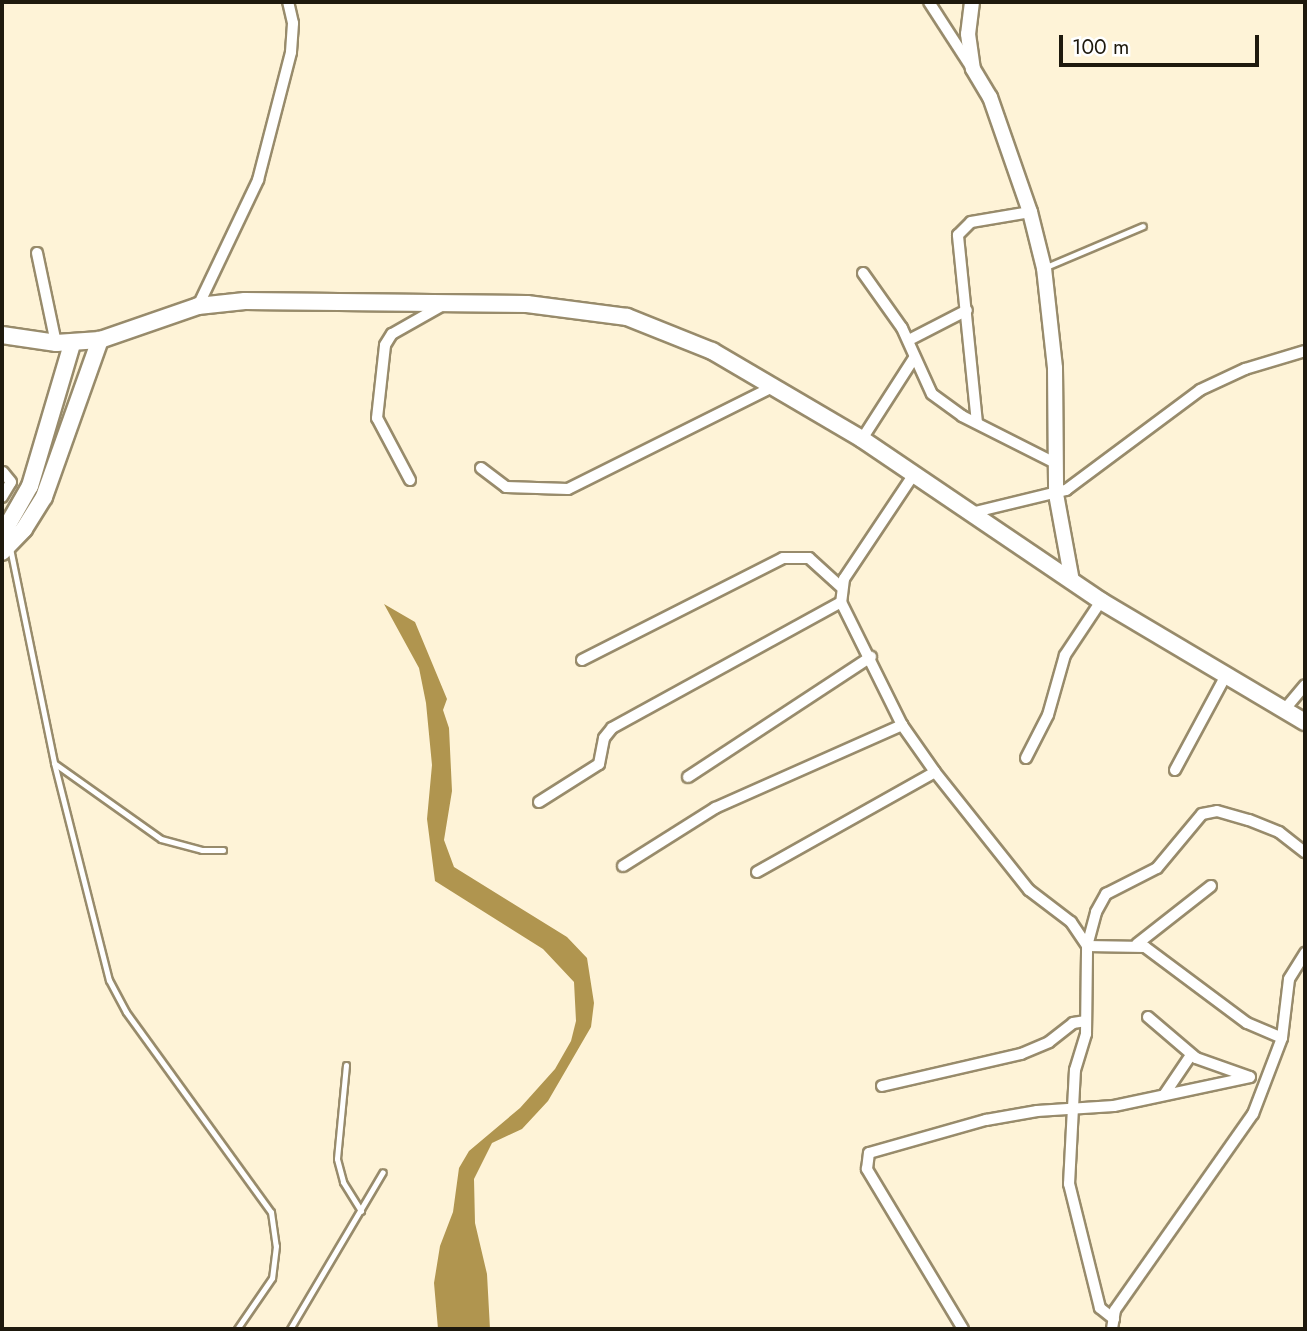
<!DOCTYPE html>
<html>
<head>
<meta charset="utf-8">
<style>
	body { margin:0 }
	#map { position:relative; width:1307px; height:1331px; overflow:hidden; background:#fef3d7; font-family:Jost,sans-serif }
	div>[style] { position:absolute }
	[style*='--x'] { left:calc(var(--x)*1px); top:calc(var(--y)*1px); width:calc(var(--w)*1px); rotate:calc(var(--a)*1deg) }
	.water>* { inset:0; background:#b0954f }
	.roads { filter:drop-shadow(2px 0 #988b6b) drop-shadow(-2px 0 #988b6b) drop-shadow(0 2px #988b6b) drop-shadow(0 -2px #988b6b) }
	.service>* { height:5px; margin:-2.5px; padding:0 2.5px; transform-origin:2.5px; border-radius:2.5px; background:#fff }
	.minor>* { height:10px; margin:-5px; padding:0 5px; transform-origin:5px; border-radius:5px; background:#fff }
	.tertiary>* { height:14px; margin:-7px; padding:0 7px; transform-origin:7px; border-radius:7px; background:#fff }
	.secondary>* { height:16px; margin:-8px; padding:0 8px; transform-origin:8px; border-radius:8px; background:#fff }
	span { translate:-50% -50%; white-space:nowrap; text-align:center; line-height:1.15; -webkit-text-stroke:5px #fff; paint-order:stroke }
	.frame { position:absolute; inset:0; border:4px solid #1e190d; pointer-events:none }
	.scale { position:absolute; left:1059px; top:35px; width:200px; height:32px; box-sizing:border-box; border:4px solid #1e190d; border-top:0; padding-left:9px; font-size:21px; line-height:24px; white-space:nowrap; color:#1e190d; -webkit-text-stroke:5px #fff; paint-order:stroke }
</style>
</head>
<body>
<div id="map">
	<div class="water">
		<i style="clip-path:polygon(384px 604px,415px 622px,447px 699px,443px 710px,449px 728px,452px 791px,444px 840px,454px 867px,567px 937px,587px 958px,594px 1003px,591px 1027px,548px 1101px,522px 1129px,492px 1143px,474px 1179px,475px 1223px,487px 1274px,490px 1329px,438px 1329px,434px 1283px,440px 1246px,453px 1212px,459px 1168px,469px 1151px,520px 1108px,555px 1069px,571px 1041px,576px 1021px,574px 982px,543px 949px,435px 881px,427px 819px,432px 765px,426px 703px,419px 668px)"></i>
	</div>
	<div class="roads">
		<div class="service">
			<i style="--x:1046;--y:267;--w:105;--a:-22.9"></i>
			<i style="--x:10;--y:548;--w:219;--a:78.4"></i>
			<i style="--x:54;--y:763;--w:131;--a:35.4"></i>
			<i style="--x:161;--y:839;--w:42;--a:15"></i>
			<i style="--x:202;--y:850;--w:21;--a:0"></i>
			<i style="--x:54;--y:763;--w:224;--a:75.8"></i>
			<i style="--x:109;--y:980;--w:36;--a:62"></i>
			<i style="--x:126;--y:1012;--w:247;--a:54.1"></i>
			<i style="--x:271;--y:1212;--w:34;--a:82"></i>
			<i style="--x:276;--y:1246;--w:32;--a:97"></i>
			<i style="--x:272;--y:1278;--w:62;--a:124.5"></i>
			<i style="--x:346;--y:1065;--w:94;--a:95.5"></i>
			<i style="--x:337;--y:1159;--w:24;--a:75"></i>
			<i style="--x:343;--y:1182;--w:34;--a:58"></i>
			<i style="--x:290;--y:1329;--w:182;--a:-59.4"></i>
		</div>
		<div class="minor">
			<i style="--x:929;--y:2;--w:77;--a:57.1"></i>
			<i style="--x:37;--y:253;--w:92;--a:78.1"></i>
			<i style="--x:863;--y:273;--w:67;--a:54.7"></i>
			<i style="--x:902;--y:328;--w:72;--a:65.6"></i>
			<i style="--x:932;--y:394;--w:37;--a:36"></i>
			<i style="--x:962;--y:416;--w:104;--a:26.8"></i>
			<i style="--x:198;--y:306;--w:140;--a:-64.5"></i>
			<i style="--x:258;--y:180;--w:132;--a:-75.5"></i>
			<i style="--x:291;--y:52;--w:29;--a:-86"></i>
			<i style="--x:293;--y:23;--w:22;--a:-103"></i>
			<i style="--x:909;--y:340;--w:65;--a:-27.3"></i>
			<i style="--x:977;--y:423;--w:189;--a:-95.8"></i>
			<i style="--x:958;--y:235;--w:18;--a:-45"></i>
			<i style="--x:971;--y:222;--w:60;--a:-9.6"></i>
			<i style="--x:862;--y:439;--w:96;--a:-57.3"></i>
			<i style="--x:481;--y:468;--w:31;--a:37"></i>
			<i style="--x:506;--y:487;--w:62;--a:1.8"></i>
			<i style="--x:568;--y:489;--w:229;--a:-26.5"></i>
			<i style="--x:914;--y:474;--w:126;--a:123.7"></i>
			<i style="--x:844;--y:579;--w:23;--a:97"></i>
			<i style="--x:841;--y:602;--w:137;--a:63.6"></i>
			<i style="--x:902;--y:725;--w:57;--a:54.9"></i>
			<i style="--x:935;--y:772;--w:151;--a:51.5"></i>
			<i style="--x:1029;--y:890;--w:53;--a:37.3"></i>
			<i style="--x:1071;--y:922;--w:29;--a:56"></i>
			<i style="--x:410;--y:480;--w:70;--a:-118"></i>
			<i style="--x:377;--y:418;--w:73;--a:-83.7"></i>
			<i style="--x:385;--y:345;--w:13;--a:-58"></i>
			<i style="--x:392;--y:334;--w:61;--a:-29.5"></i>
			<i style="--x:2;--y:497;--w:17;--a:-59"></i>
			<i style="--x:11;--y:482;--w:13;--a:-129"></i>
			<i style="--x:975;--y:512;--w:94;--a:-13.6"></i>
			<i style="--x:1066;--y:490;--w:167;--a:-36.7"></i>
			<i style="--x:1200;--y:390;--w:50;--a:-25"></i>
			<i style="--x:1245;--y:369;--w:63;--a:-16.7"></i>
			<i style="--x:582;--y:660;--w:225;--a:-26.9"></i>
			<i style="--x:783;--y:558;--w:26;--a:0"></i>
			<i style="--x:809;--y:558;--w:43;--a:42.2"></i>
			<i style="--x:1285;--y:709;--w:31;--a:-50"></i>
			<i style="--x:1026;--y:758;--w:48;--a:-62.9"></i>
			<i style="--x:1048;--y:715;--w:62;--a:-74.2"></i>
			<i style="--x:1065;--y:655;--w:65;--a:-56.3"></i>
			<i style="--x:1175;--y:770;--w:106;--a:-61.7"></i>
			<i style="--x:688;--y:777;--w:219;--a:-33.3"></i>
			<i style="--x:539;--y:802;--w:71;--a:-32.3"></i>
			<i style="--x:599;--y:764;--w:26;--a:-79"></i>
			<i style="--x:604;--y:738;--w:13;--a:-51"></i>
			<i style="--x:612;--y:728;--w:261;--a:-28.8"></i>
			<i style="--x:623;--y:866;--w:109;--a:-32.2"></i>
			<i style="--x:715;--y:808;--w:205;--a:-23.9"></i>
			<i style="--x:757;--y:872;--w:204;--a:-29.3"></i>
			<i style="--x:1137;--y:944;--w:94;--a:-38.1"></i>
			<i style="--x:1087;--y:946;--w:35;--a:-75"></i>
			<i style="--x:1096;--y:912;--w:21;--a:-61"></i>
			<i style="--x:1106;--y:894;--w:57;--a:-27"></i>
			<i style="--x:1157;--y:868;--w:70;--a:-50.2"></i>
			<i style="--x:1202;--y:814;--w:15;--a:-11"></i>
			<i style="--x:1217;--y:811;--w:33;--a:16"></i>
			<i style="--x:1249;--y:820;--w:32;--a:22"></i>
			<i style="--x:1279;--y:832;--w:33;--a:38"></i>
			<i style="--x:1148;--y:1017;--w:63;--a:40.5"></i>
			<i style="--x:1196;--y:1058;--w:57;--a:19.4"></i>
			<i style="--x:882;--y:1086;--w:143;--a:-13"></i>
			<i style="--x:1021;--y:1054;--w:30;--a:-23"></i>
			<i style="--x:1049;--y:1042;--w:31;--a:-38"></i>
			<i style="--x:1073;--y:1023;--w:13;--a:-9"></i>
			<i style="--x:1164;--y:1095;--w:48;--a:-56"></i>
			<i style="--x:1114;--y:1319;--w:18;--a:-142"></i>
			<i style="--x:1100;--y:1308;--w:128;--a:-104"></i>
			<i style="--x:1069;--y:1184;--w:114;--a:-87"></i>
			<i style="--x:1075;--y:1070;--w:38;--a:-73"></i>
			<i style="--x:1086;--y:1034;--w:88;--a:-89.3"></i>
			<i style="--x:1087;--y:946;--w:58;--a:1"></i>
			<i style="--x:1145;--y:947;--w:127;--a:36.7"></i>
			<i style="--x:1247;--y:1023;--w:38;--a:23"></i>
			<i style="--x:963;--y:1329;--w:187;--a:-121"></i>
			<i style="--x:867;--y:1169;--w:16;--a:-83"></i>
			<i style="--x:869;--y:1153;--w:122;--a:-15.8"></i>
			<i style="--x:986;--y:1120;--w:52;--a:-10"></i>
			<i style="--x:1037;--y:1111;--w:77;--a:-3.7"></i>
			<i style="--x:1114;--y:1106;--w:139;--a:-12"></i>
			<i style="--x:1112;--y:1329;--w:19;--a:-81"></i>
			<i style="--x:1115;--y:1310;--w:240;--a:-54.9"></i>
			<i style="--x:1253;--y:1114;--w:81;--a:-69.1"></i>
			<i style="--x:1282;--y:1038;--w:59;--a:-83.2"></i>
			<i style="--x:1289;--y:979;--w:31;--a:-58"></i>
		</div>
		<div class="tertiary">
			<i style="--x:972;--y:2;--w:32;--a:97"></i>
			<i style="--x:968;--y:34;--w:35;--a:82"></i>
			<i style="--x:973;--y:69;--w:33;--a:59"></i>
			<i style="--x:990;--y:97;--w:122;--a:70.8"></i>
			<i style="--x:1030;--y:212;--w:58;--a:76"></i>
			<i style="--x:1044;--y:268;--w:101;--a:83.7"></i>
			<i style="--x:1055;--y:368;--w:126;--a:89.5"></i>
			<i style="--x:1056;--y:494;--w:88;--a:79.6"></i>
		</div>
		<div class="secondary">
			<i style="--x:2;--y:335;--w:55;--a:8.4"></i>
			<i style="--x:56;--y:343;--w:44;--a:-3.9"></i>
			<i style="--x:100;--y:340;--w:104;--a:-19.1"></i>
			<i style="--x:198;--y:306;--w:47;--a:-6.1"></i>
			<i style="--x:245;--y:301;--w:282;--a:0.6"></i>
			<i style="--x:527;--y:304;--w:101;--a:7.4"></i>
			<i style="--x:627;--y:317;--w:92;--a:21.8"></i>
			<i style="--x:712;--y:351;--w:174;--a:30.4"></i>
			<i style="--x:862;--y:439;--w:289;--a:34.1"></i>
			<i style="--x:1101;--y:601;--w:237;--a:30.7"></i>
			<i style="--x:2;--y:535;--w:56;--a:-60.3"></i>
			<i style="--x:30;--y:486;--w:148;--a:-73.5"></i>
			<i style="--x:2;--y:552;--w:32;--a:-46"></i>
			<i style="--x:24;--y:529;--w:38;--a:-58"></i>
			<i style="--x:44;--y:497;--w:167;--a:-70.4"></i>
		</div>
	</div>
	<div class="frame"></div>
	<div class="scale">100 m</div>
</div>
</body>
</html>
